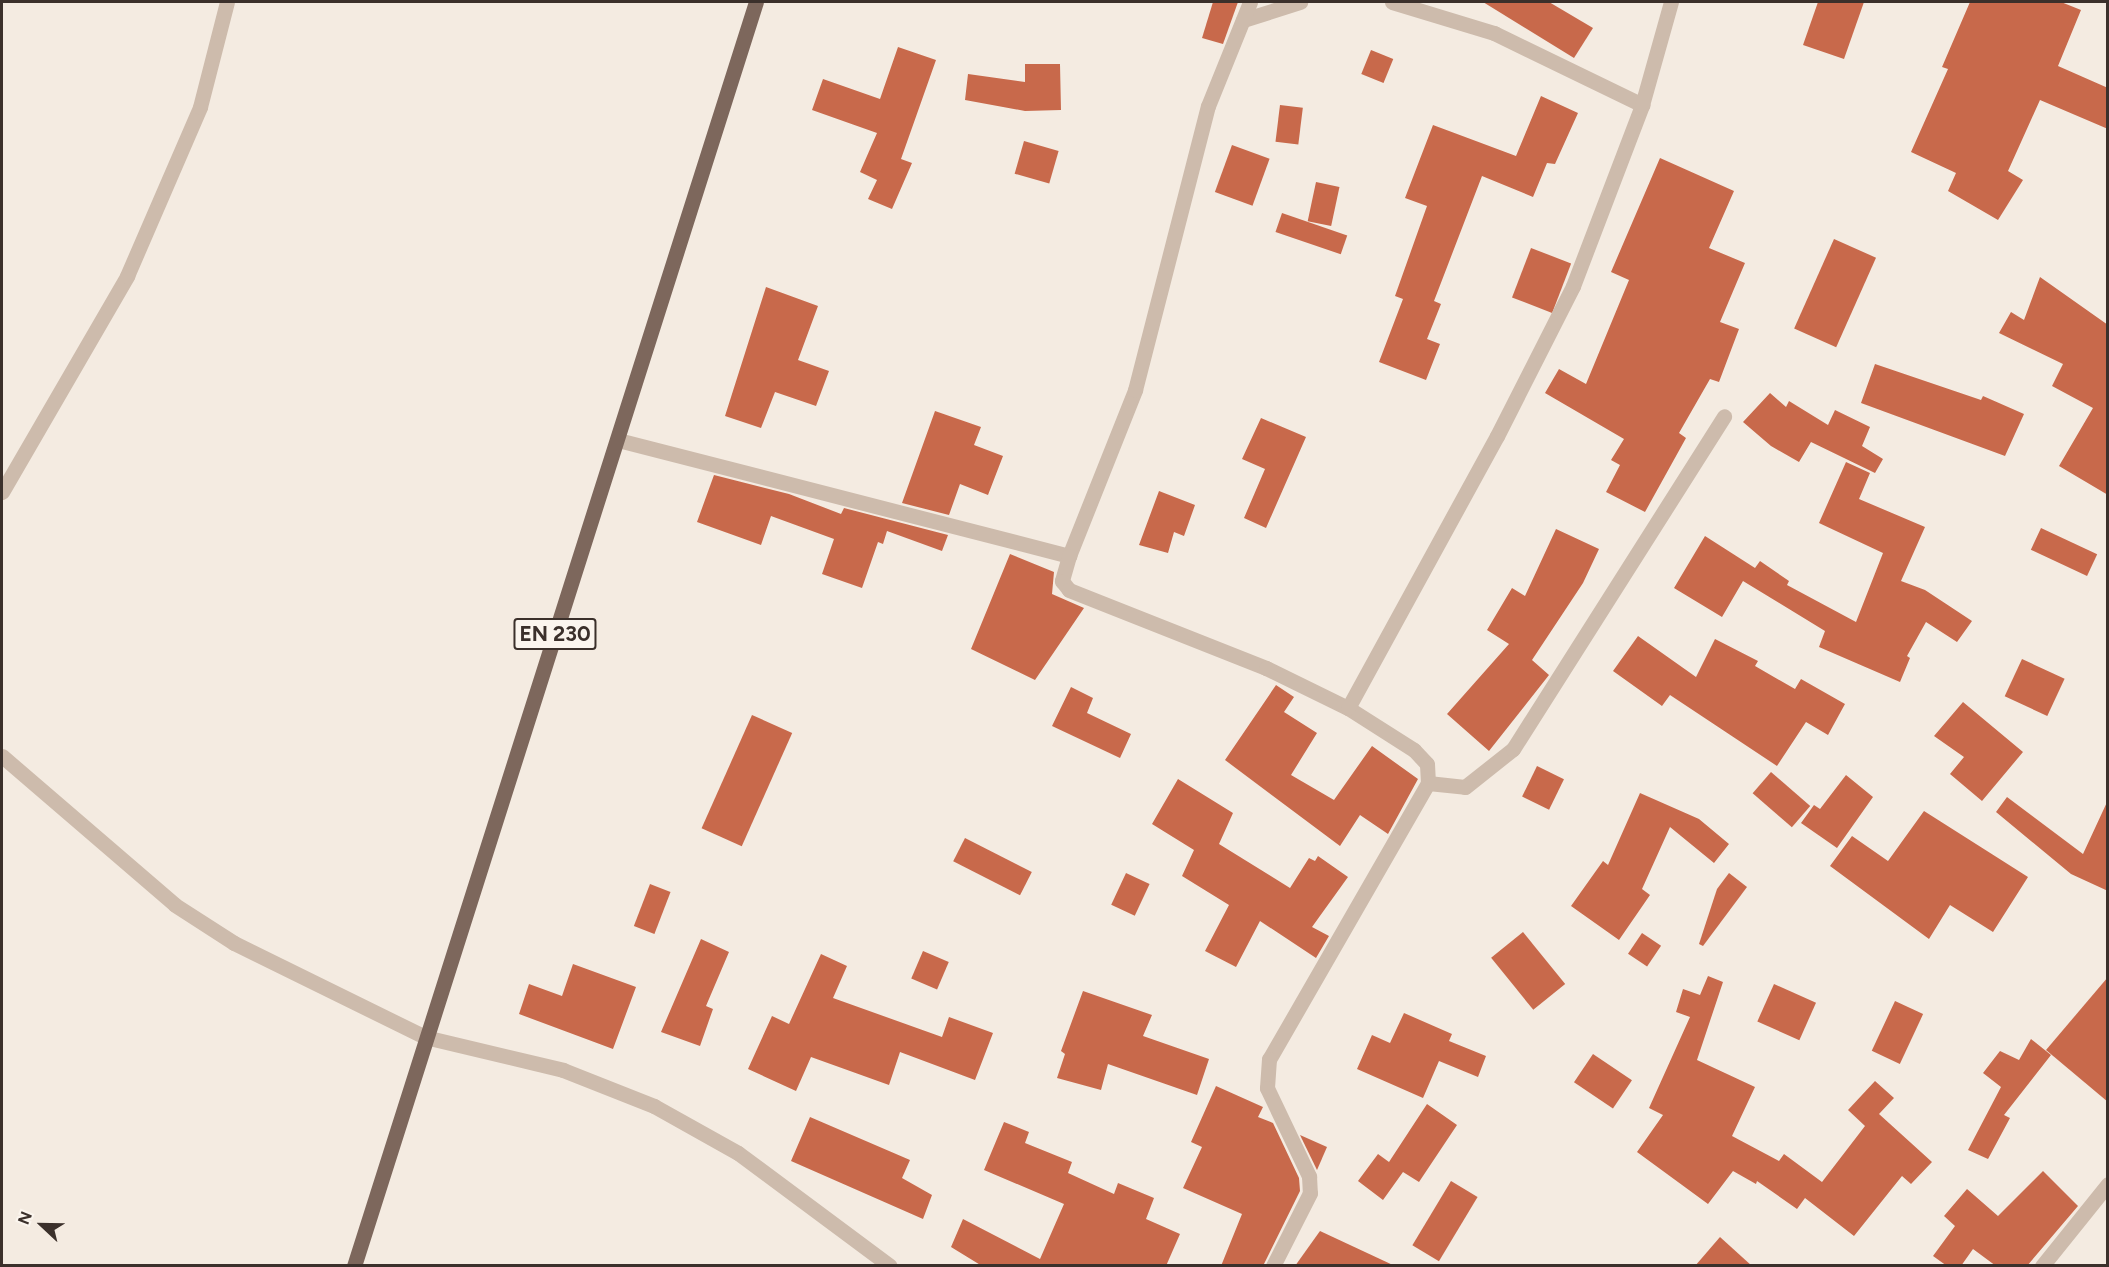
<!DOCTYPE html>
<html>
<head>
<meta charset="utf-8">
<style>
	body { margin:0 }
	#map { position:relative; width:2109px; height:1267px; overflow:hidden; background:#f4ebe1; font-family:Figtree,sans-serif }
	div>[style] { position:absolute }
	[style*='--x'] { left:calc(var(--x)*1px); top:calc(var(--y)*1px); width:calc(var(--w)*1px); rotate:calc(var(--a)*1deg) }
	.building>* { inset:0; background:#c8694b; transform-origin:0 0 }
	.minor>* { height:15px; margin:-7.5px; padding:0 7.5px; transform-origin:7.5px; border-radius:7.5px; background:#cdbbac }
	.primary>* { height:15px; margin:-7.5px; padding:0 7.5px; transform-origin:7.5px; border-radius:7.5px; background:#7d675c }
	span { translate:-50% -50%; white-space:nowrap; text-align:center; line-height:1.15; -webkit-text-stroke:5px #fbf5ee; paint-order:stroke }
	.shield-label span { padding:2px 4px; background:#fbf5ee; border:2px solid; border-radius:4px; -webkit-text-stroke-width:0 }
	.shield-label { font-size:21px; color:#3b302b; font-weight:700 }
	.frame { position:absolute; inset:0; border:3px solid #3b302b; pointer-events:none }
	.north { position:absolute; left:12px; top:1195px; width:60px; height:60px; -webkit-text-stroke:4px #fbf5ee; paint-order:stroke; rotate:292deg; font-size:16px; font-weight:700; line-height:24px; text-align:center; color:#3b302b }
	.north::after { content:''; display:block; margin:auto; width:21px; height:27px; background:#3b302b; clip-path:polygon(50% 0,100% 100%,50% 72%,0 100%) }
</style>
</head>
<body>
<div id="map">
	<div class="building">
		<i style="clip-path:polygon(1213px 2px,1238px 2px,1223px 44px,1202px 38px)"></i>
		<i style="clip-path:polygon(1483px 2px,1549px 2px,1593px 28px,1574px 58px)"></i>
		<i style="clip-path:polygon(1818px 2px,1864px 2px,1844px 59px,1803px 45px)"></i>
		<i style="clip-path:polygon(1970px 2px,2061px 2px,2081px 10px,2058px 66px,2108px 88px,2108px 129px,2040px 100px,2008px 171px,2023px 180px,1998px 220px,1948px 191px,1956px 173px,1911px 152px,1948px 69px,1942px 67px)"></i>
		<i style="clip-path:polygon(898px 47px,936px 60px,901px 159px,912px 163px,892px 209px,868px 199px,877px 180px,860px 172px,877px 133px,812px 110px,823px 79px,880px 99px)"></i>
		<i style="left:1371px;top:50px;width:24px;height:26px;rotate:22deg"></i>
		<i style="clip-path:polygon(1025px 64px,1060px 64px,1061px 110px,1025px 111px,965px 100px,968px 74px,1025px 82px)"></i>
		<i style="clip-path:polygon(1541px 96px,1578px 113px,1555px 164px,1547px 163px,1533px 197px,1482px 176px,1434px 301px,1441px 304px,1427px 339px,1440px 344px,1426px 380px,1379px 362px,1403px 299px,1395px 296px,1427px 206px,1405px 198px,1433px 125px,1516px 156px)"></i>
		<i style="left:1280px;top:105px;width:23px;height:37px;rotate:7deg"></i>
		<i style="left:1024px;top:141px;width:36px;height:34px;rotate:16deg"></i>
		<i style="left:1232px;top:145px;width:40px;height:50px;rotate:20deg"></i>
		<i style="clip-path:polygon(1660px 158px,1734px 191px,1709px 248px,1745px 263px,1720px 322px,1739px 329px,1719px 382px,1710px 379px,1679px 433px,1686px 438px,1645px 512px,1606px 492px,1620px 465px,1611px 460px,1624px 439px,1545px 393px,1559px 369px,1586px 384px,1629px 280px,1611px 272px)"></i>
		<i style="left:1316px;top:182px;width:24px;height:40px;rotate:12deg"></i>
		<i style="left:1282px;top:213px;width:69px;height:20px;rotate:19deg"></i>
		<i style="left:1834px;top:239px;width:46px;height:98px;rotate:24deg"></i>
		<i style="left:1531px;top:248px;width:43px;height:53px;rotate:21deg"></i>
		<i style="clip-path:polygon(2040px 277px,2108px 325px,2108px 495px,2059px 466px,2093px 408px,2052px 386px,2063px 364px,1999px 333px,2011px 312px,2024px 320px)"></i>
		<i style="clip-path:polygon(766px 287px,818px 306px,798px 360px,829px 371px,816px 406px,775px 392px,761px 428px,725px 416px)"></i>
		<i style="clip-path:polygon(1875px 364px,1981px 400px,1983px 396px,2024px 414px,2005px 456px,1861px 403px)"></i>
		<i style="clip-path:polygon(1770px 393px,1786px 407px,1789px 401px,1828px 425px,1835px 410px,1870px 427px,1862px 446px,1883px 459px,1875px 473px,1811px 442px,1799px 462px,1771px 446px,1743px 422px)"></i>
		<i style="clip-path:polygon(935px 411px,981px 427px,974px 445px,1003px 456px,988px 495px,960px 484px,949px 515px,902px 503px)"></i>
		<i style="clip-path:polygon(1261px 418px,1306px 437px,1266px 528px,1244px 518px,1265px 469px,1242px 459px)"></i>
		<i style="clip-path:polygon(1846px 462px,1870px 473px,1859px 499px,1925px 527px,1901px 581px,1925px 590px,1972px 621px,1957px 642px,1926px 622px,1907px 656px,1910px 658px,1900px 682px,1819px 647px,1825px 631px,1743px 581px,1722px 617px,1674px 588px,1705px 536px,1755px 568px,1760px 561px,1789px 581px,1787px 585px,1856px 622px,1883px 553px,1819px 523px)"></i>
		<i style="clip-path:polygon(714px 475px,789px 494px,841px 514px,844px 508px,948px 535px,942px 551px,887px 531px,883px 544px,878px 542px,862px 588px,822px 574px,834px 539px,771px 516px,761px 545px,697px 522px)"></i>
		<i style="clip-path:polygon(1159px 491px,1195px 505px,1184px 536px,1174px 532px,1168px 553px,1139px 545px)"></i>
		<i style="left:2041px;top:528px;width:62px;height:24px;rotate:25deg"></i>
		<i style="clip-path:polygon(1556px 529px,1599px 549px,1583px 583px,1532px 660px,1549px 675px,1489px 751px,1447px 714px,1509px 644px,1487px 630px,1512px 588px,1525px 596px)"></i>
		<i style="clip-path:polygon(1010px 554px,1054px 572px,1052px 594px,1084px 608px,1035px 680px,971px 649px)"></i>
		<i style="clip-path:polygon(1638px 636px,1696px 677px,1715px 639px,1758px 661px,1755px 666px,1795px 689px,1801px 679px,1845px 704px,1828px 735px,1806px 722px,1777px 766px,1670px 695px,1662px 706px,1613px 671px)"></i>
		<i style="left:2022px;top:659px;width:47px;height:41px;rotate:25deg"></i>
		<i style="clip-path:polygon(1276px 685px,1294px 697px,1284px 712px,1317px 733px,1291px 775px,1334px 800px,1372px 746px,1418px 779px,1388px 834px,1360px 815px,1340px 846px,1225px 760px)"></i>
		<i style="clip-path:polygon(1071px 687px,1093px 698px,1087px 713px,1131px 734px,1120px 758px,1052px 726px)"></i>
		<i style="clip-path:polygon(1963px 702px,2023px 752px,1982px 801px,1950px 774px,1964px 757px,1934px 736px)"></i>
		<i style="left:752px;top:715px;width:44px;height:124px;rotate:24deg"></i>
		<i style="left:1537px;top:766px;width:30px;height:34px;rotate:26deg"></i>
		<i style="left:1771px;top:772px;width:52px;height:28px;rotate:41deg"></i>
		<i style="clip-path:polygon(1846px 775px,1873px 797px,1837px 848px,1801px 823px,1814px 805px,1820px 809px)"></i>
		<i style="clip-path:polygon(1178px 779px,1233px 813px,1219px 844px,1290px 888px,1309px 858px,1315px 861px,1318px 856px,1348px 877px,1312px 927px,1329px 936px,1316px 958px,1260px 921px,1236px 967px,1205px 951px,1229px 905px,1182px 876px,1194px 850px,1152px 824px)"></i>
		<i style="clip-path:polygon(1640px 793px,1699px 819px,1729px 844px,1714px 863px,1670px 827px,1642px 889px,1650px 895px,1619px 940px,1571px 906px,1603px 861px,1608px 865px)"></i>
		<i style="clip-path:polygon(2007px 797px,2083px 854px,2108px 800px,2108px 891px,2071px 874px,1996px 812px)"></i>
		<i style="clip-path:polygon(1924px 811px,2028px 877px,1993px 932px,1950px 905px,1929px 939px,1830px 866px,1852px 836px,1888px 861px)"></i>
		<i style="left:965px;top:838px;width:75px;height:26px;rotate:27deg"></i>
		<i style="left:1126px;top:873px;width:26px;height:35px;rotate:25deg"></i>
		<i style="clip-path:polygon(1729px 873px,1747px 887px,1703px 946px,1699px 944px,1717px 889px)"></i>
		<i style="left:650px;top:884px;width:22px;height:45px;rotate:21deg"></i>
		<i style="left:1523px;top:932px;width:67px;height:41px;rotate:51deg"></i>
		<i style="left:1642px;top:933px;width:23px;height:25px;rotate:34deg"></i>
		<i style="clip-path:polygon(701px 939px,729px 952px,706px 1006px,713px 1009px,700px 1046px,661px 1032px)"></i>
		<i style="left:923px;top:951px;width:28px;height:30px;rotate:23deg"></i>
		<i style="clip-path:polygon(821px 954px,847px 966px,833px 998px,942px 1037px,949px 1017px,993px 1033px,975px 1080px,900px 1052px,889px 1085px,811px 1057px,796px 1091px,748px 1069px,772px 1016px,789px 1024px)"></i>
		<i style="clip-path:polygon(573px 964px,636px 987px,613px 1049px,519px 1014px,529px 984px,562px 996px)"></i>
		<i style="clip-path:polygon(1708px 976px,1723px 982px,1697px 1060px,1755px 1087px,1732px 1136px,1779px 1161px,1784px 1154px,1822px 1182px,1865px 1126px,1848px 1110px,1875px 1081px,1894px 1098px,1879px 1114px,1932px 1162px,1911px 1184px,1902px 1176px,1854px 1236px,1805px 1198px,1797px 1209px,1757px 1181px,1756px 1184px,1733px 1171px,1708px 1204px,1637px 1152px,1663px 1115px,1649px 1108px,1690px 1017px,1676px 1012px,1683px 989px,1700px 995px)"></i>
		<i style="clip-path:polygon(2108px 977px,2108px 1102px,2046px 1050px)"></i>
		<i style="left:1774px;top:984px;width:46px;height:41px;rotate:24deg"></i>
		<i style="clip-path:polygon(1083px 991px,1152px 1015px,1143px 1036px,1209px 1059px,1197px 1095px,1108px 1064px,1101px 1090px,1057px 1078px,1065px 1054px,1061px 1051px)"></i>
		<i style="left:1895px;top:1001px;width:31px;height:55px;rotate:25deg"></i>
		<i style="clip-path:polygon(1404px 1013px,1452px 1034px,1449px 1041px,1486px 1056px,1478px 1077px,1439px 1061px,1423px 1098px,1357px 1069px,1372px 1035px,1390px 1043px)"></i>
		<i style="clip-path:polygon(2031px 1039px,2051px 1055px,2004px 1115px,2010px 1118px,1988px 1159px,1968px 1150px,2001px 1087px,1983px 1073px,2000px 1051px,2019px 1060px)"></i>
		<i style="left:1593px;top:1054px;width:47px;height:34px;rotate:34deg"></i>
		<i style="clip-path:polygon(1216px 1086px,1263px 1107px,1258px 1117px,1273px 1123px,1299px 1178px,1300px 1191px,1263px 1266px,1221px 1266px,1242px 1214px,1183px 1188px,1202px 1147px,1191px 1142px)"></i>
		<i style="clip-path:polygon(1427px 1104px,1457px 1125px,1419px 1182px,1403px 1172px,1383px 1200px,1358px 1181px,1378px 1154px,1389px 1162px)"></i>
		<i style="clip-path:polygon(810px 1117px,910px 1160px,902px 1178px,932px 1195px,923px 1219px,791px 1161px)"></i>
		<i style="clip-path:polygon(1004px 1122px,1029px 1132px,1025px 1143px,1072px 1162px,1068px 1173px,1114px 1194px,1118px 1183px,1154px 1198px,1146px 1219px,1180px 1234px,1166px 1266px,982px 1266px,951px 1247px,963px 1219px,1040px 1259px,1064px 1204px,984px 1170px)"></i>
		<i style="clip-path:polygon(1300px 1135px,1327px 1147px,1317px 1170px)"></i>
		<i style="clip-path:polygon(2043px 1171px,2078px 1206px,2027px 1266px,1996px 1266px,1973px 1249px,1961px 1266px,1947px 1266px,1933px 1256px,1955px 1226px,1944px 1216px,1967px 1189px,1998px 1216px)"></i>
		<i style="left:1451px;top:1181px;width:31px;height:75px;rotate:31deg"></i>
		<i style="clip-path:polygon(1320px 1231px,1395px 1266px,1295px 1266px)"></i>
		<i style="clip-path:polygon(1720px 1237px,1752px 1266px,1695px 1266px)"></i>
	</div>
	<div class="minor">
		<i style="--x:1392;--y:2;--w:107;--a:16.9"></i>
		<i style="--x:1494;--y:33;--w:165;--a:25.9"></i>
		<i style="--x:1243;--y:20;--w:60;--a:-17.5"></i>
		<i style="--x:618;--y:440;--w:466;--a:14.4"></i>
		<i style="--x:1069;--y:556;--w:179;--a:-68.3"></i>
		<i style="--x:1135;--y:390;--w:293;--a:-75.6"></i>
		<i style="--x:1208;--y:106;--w:112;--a:-68"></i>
		<i style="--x:2;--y:492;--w:250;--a:-59.9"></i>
		<i style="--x:127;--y:276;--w:184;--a:-66.6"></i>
		<i style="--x:200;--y:107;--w:108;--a:-75.6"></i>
		<i style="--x:1069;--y:556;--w:26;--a:106"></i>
		<i style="--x:1062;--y:581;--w:11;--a:52"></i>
		<i style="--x:1069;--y:590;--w:212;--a:21.6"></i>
		<i style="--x:1266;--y:668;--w:91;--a:26"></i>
		<i style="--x:1348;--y:708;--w:78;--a:32.5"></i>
		<i style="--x:1414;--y:750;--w:19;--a:47"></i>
		<i style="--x:1427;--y:764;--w:19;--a:87"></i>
		<i style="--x:1428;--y:783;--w:319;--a:119.9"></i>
		<i style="--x:1269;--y:1059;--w:29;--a:94"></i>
		<i style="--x:1267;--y:1088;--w:98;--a:64.5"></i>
		<i style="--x:1309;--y:1176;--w:17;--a:87"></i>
		<i style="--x:1310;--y:1193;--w:82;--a:116.9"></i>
		<i style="--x:1348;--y:708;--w:310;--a:-61.3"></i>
		<i style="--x:1497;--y:436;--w:168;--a:-63.1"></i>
		<i style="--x:1573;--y:286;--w:194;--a:-69.1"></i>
		<i style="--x:1642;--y:105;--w:107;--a:-74.3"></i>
		<i style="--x:2;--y:756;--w:228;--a:40.7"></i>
		<i style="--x:175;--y:905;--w:70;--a:32.8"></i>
		<i style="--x:234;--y:943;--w:213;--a:26.2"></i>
		<i style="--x:425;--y:1037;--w:142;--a:13.4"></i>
		<i style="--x:563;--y:1070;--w:98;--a:21.6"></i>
		<i style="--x:654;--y:1106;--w:96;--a:29.2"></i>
		<i style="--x:738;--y:1153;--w:189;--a:36.6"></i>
		<i style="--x:1428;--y:783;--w:37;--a:6"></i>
		<i style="--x:1465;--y:787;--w:61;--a:-38.4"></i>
		<i style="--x:1513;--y:749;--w:394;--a:-57.6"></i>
		<i style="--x:2042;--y:1266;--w:105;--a:-51.2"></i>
	</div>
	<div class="primary">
		<i style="--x:354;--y:1266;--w:1326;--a:-72.36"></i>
	</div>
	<div class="shield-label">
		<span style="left:555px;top:634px">EN 230</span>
	</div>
	<div class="frame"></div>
	<div class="north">N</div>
</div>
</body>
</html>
